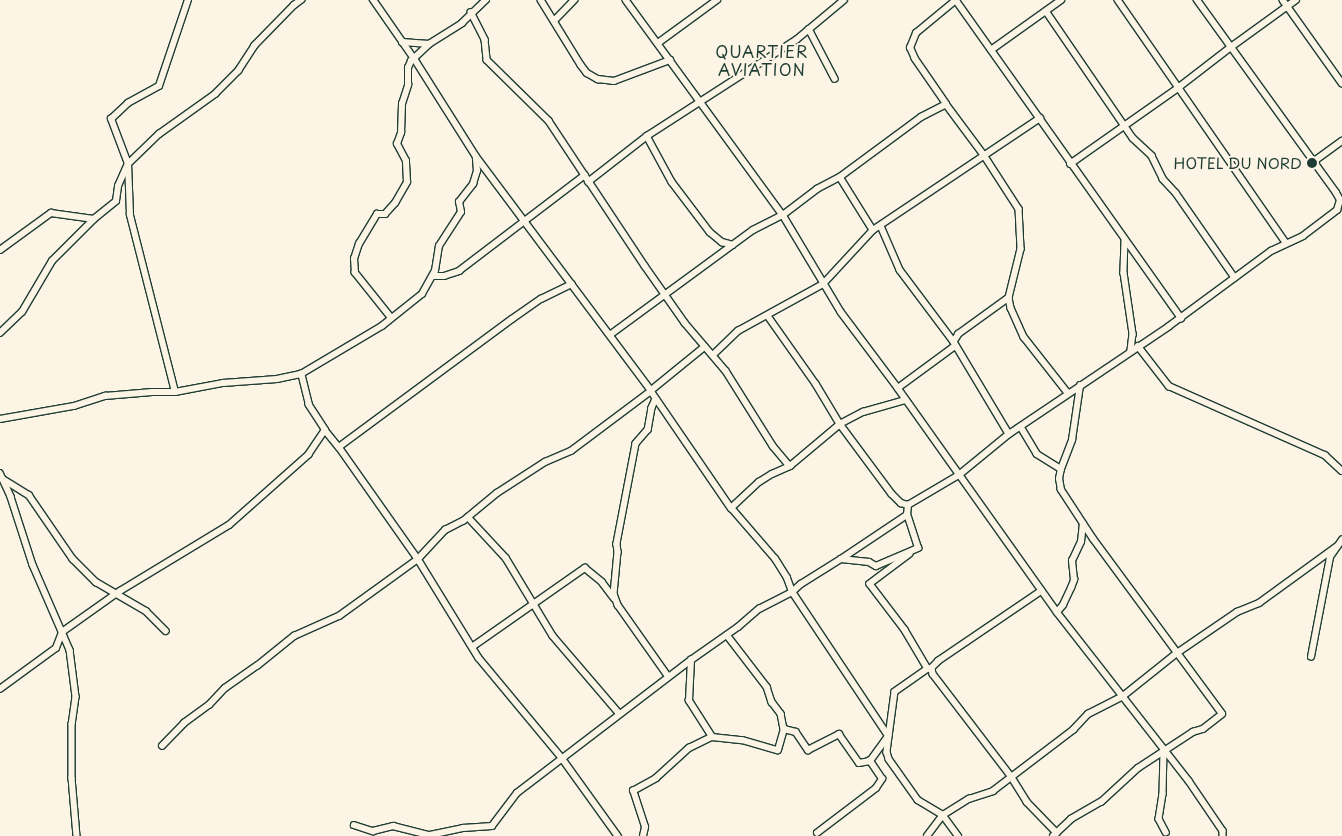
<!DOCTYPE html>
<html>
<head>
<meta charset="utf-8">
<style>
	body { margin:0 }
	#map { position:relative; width:1342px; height:836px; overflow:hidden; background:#fcf5e5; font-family:"Playpen Sans",sans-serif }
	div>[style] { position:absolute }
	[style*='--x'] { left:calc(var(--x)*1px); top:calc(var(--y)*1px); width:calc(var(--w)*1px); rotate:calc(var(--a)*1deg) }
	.roads { filter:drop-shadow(1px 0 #1f3d34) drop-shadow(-1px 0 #1f3d34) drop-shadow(0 1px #1f3d34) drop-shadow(0 -1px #1f3d34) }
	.street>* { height:5.5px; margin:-2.75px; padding:0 2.75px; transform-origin:2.75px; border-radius:2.75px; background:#fcf5e5 }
	.dots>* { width:14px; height:14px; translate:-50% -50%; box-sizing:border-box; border:2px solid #fcf5e5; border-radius:50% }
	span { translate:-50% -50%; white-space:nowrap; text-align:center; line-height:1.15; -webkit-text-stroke:4px #fcf5e5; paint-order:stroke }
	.poi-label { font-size:15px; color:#1f3d34 }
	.right { translate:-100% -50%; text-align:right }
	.neighbourhood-label { font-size:16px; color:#1f3d34; letter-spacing:1px }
</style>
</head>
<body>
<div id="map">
	<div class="roads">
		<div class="street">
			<i style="--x:541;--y:0;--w:76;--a:58.4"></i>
			<i style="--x:581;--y:65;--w:10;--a:53"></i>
			<i style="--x:587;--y:73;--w:13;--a:29"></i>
			<i style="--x:598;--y:79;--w:16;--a:7"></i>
			<i style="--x:614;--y:81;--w:60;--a:-20.6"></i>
			<i style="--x:626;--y:0;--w:266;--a:53.9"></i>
			<i style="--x:783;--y:215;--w:113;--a:59.1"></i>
			<i style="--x:841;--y:312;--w:95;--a:53.1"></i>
			<i style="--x:898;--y:388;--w:275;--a:54.6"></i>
			<i style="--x:1057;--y:612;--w:214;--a:52"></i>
			<i style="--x:1189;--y:781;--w:60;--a:55.8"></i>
			<i style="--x:1223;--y:831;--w:5;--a:90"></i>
			<i style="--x:956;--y:0;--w:390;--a:54.7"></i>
			<i style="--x:1118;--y:0;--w:295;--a:55.3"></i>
			<i style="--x:1283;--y:0;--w:102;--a:54.6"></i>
			<i style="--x:1046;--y:11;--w:154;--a:55.6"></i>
			<i style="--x:1133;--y:138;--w:26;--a:43"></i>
			<i style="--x:1152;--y:156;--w:25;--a:64"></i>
			<i style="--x:1163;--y:179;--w:19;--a:47"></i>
			<i style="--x:1176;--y:193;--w:103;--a:55.2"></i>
			<i style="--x:471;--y:12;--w:31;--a:63"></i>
			<i style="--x:485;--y:40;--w:20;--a:84"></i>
			<i style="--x:487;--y:60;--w:87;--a:44.5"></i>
			<i style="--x:549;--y:121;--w:174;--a:56.5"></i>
			<i style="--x:645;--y:266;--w:70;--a:54.9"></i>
			<i style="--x:685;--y:323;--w:63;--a:49.5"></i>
			<i style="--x:726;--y:371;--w:89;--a:57.9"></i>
			<i style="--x:773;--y:446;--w:26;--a:50"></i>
			<i style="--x:554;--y:21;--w:29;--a:-46"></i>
			<i style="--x:809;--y:29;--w:56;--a:62.5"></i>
			<i style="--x:402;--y:42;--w:27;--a:4"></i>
			<i style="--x:658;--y:43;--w:73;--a:-36.1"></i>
			<i style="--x:991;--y:50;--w:86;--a:-35.5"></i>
			<i style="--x:946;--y:104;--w:64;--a:53.3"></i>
			<i style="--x:984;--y:155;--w:64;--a:57.1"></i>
			<i style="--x:1019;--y:209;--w:40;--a:87.1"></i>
			<i style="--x:1021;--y:249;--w:50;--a:103.8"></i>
			<i style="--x:1009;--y:298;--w:10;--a:79"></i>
			<i style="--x:1011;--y:308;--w:32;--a:66"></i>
			<i style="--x:1024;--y:337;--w:71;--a:51.8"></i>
			<i style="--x:647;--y:136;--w:52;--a:61.5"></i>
			<i style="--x:672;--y:182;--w:63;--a:52.8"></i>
			<i style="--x:710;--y:232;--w:16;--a:40"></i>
			<i style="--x:722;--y:242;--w:11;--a:15"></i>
			<i style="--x:1313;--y:162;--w:36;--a:-36"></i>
			<i style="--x:1070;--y:164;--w:132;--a:-35.1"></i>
			<i style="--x:1178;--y:88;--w:67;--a:-37.7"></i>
			<i style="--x:1231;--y:47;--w:80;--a:-35.9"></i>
			<i style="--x:840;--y:177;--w:62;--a:58.1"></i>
			<i style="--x:588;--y:182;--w:75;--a:-37.9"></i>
			<i style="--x:647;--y:136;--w:177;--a:-32.8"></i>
			<i style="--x:796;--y:40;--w:62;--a:-39.8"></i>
			<i style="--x:881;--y:226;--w:48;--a:66.6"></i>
			<i style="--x:900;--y:270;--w:90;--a:53.1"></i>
			<i style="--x:1125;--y:241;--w:32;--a:92"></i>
			<i style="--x:1124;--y:273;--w:62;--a:81.6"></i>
			<i style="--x:1133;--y:334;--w:17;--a:97"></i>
			<i style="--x:0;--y:250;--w:63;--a:-36"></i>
			<i style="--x:51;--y:213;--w:43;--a:7.9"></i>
			<i style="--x:433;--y:276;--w:11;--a:0"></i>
			<i style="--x:444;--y:276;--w:16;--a:-18"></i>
			<i style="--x:459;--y:271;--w:158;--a:-37.3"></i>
			<i style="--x:1009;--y:298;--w:62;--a:144.2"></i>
			<i style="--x:959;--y:334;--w:9;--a:122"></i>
			<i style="--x:954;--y:342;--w:107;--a:59.1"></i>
			<i style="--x:768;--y:316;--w:83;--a:54.8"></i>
			<i style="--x:816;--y:384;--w:47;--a:59"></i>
			<i style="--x:840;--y:424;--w:87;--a:53.4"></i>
			<i style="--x:892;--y:494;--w:13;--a:45"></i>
			<i style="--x:901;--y:503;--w:7;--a:16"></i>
			<i style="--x:391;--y:318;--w:58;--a:-128.7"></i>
			<i style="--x:355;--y:273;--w:14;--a:-94"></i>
			<i style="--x:354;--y:259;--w:16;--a:-72"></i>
			<i style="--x:359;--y:244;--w:35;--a:-59"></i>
			<i style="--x:377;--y:214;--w:8;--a:0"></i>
			<i style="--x:385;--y:214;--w:15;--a:-48"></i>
			<i style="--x:395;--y:203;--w:24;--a:-60"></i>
			<i style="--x:407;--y:182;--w:21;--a:-93"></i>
			<i style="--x:406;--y:161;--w:19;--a:-118"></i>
			<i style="--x:397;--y:144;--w:12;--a:-70"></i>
			<i style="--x:401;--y:133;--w:29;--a:-88"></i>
			<i style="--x:402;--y:104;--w:20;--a:-72"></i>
			<i style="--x:408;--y:85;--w:17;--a:-90"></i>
			<i style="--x:408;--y:68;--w:8;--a:-67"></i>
			<i style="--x:411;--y:61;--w:25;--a:-43"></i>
			<i style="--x:429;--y:44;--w:39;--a:-32"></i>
			<i style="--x:462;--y:23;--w:33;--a:-44"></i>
			<i style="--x:0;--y:333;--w:30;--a:-44"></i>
			<i style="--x:22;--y:312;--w:59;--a:-59.5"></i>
			<i style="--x:52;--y:261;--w:59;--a:-45"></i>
			<i style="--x:94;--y:219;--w:28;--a:-39"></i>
			<i style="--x:116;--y:201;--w:15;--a:-82"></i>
			<i style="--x:118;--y:186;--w:24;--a:-66"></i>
			<i style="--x:128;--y:164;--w:48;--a:-110.7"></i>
			<i style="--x:111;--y:119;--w:23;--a:-43"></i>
			<i style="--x:128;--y:103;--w:35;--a:-29"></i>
			<i style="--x:159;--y:86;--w:91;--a:-71.4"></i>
			<i style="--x:610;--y:335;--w:177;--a:-36.3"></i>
			<i style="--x:753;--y:230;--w:34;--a:-27"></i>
			<i style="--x:783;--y:215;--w:43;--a:-37.4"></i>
			<i style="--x:817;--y:189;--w:26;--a:-28"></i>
			<i style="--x:840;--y:177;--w:101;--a:-36.5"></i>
			<i style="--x:921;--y:117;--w:28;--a:-27"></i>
			<i style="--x:946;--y:104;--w:55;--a:-124.6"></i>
			<i style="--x:915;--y:59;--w:12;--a:-114"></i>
			<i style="--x:910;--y:48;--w:16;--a:-68"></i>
			<i style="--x:916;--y:33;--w:52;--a:-39.5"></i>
			<i style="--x:1138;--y:346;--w:51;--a:52.2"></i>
			<i style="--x:1169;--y:386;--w:171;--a:23.9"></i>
			<i style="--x:1325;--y:455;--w:23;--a:43"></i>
			<i style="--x:705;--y:347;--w:70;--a:140.8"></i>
			<i style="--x:651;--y:391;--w:142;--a:55.6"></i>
			<i style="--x:713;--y:355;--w:35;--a:-44"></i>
			<i style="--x:738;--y:331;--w:97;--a:-28.9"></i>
			<i style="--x:823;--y:284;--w:74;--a:-47.2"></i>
			<i style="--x:873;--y:230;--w:201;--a:-33.8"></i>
			<i style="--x:898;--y:388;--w:71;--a:-36.4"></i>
			<i style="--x:175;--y:392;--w:183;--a:-104.3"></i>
			<i style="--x:130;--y:215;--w:51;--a:-92.2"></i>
			<i style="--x:128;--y:164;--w:43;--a:-44.1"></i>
			<i style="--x:159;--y:134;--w:69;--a:-35.5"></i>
			<i style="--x:215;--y:94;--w:33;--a:-45"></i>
			<i style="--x:238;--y:71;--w:30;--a:-57"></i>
			<i style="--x:254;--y:46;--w:57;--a:-45.7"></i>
			<i style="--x:294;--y:5;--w:9;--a:-36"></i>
			<i style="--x:656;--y:399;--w:10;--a:114"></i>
			<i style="--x:652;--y:408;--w:22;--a:100"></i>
			<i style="--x:648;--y:430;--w:18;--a:131"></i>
			<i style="--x:636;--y:444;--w:102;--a:100.8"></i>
			<i style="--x:617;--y:544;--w:8;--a:83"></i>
			<i style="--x:618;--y:552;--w:42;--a:95.4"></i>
			<i style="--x:614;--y:594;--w:12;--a:70"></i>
			<i style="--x:618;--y:605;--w:87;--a:54.8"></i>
			<i style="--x:0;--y:419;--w:75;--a:-10"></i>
			<i style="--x:74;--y:406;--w:33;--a:-18"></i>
			<i style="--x:105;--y:396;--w:47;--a:-4.9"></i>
			<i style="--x:152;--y:392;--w:23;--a:0"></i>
			<i style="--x:175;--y:392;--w:49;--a:-10.6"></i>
			<i style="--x:223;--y:383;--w:54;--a:-4.2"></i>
			<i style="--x:277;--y:379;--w:25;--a:-12"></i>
			<i style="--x:301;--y:374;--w:94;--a:-30.7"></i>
			<i style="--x:382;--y:326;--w:51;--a:-38.7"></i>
			<i style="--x:422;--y:294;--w:26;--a:-61"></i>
			<i style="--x:435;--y:271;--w:25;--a:-81"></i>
			<i style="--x:439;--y:246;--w:40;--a:-57.1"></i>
			<i style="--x:461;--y:212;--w:10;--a:-101"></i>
			<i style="--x:459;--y:202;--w:23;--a:-52"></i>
			<i style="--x:473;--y:184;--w:14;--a:-73"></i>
			<i style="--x:477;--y:171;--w:12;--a:-95"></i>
			<i style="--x:1021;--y:427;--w:31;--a:59"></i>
			<i style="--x:1037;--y:454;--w:28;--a:32"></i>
			<i style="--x:325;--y:430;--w:22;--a:51"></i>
			<i style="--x:339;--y:447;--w:137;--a:54.8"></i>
			<i style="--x:418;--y:559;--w:40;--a:-47"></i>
			<i style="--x:445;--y:530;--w:20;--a:-27"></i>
			<i style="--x:463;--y:521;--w:44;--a:-39.5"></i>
			<i style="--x:497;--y:493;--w:57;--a:-32.9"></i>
			<i style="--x:545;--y:462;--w:28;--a:-23"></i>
			<i style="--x:571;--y:451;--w:100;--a:-36.9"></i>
			<i style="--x:651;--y:391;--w:292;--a:-126.8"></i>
			<i style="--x:476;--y:157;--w:116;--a:-122.3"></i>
			<i style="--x:414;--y:59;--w:72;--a:-124.8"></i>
			<i style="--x:339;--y:447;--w:215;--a:-36.5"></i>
			<i style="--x:512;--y:319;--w:35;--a:-35"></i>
			<i style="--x:541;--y:299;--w:34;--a:-26"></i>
			<i style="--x:0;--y:473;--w:26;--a:65"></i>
			<i style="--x:11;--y:497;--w:71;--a:72.1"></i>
			<i style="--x:33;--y:565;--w:93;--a:66.5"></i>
			<i style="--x:70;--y:650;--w:47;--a:82.7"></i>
			<i style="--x:76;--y:697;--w:27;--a:98"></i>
			<i style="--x:72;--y:724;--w:54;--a:90"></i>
			<i style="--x:72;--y:778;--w:58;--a:85.1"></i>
			<i style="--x:3;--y:479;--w:31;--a:32"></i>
			<i style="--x:29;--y:495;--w:78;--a:55.5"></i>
			<i style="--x:73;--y:559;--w:33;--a:45"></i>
			<i style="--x:96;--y:582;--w:58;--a:30.1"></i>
			<i style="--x:146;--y:611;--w:28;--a:45"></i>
			<i style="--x:468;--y:517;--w:56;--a:47.2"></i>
			<i style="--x:506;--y:558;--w:91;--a:58.9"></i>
			<i style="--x:553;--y:636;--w:101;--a:49.4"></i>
			<i style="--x:910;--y:554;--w:50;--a:143.1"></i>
			<i style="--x:870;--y:584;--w:58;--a:52.7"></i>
			<i style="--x:905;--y:630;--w:45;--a:59.5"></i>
			<i style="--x:928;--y:669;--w:40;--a:145.1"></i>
			<i style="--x:895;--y:692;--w:61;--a:97.6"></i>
			<i style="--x:887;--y:752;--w:7;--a:74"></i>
			<i style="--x:889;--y:759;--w:50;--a:54.7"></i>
			<i style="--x:918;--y:800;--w:29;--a:31"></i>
			<i style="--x:943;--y:815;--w:26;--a:54"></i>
			<i style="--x:841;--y:559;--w:79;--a:-33.7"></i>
			<i style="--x:907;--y:515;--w:10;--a:-84"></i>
			<i style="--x:908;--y:505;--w:59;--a:-30.5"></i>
			<i style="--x:959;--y:475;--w:65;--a:-39.4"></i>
			<i style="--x:1009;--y:434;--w:192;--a:-33.9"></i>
			<i style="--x:1168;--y:327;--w:128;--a:-36.4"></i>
			<i style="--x:1271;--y:251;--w:35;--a:-25"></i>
			<i style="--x:1303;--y:236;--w:43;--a:-37.4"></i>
			<i style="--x:1337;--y:210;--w:10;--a:-73"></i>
			<i style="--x:1340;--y:200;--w:8;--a:-120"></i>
			<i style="--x:1336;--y:193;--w:238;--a:-125.8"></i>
			<i style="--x:1042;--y:591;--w:125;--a:145.8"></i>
			<i style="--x:939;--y:661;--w:10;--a:135"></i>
			<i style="--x:932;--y:668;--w:6;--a:81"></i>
			<i style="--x:933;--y:674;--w:128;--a:52.6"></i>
			<i style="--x:1011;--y:776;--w:31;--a:58"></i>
			<i style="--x:1027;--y:802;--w:43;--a:45.9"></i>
			<i style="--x:1057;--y:612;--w:9;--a:-49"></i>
			<i style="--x:1063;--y:605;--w:19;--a:-65"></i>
			<i style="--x:1071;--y:588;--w:9;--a:-69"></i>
			<i style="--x:1074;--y:580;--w:19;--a:-96"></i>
			<i style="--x:1072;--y:561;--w:21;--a:-65"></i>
			<i style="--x:1081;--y:542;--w:18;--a:-84"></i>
			<i style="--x:727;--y:635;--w:66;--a:52.4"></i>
			<i style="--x:767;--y:687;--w:16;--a:72"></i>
			<i style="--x:772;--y:702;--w:15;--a:53"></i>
			<i style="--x:781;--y:714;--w:15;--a:79"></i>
			<i style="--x:472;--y:647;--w:138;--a:-35"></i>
			<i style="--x:585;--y:568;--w:22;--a:39"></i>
			<i style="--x:602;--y:582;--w:20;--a:53"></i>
			<i style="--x:1311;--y:657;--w:102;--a:-79.2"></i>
			<i style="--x:1330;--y:557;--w:21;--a:-55"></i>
			<i style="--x:0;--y:689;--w:69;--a:-36.2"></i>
			<i style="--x:56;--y:648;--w:17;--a:-69"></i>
			<i style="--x:62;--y:632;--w:71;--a:-35.3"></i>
			<i style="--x:120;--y:591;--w:127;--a:-31.2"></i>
			<i style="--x:229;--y:525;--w:106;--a:-41.5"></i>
			<i style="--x:308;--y:455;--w:30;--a:-56"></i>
			<i style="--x:325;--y:430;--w:30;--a:-123"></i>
			<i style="--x:309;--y:405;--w:32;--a:-104"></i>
			<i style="--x:712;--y:737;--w:30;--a:6"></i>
			<i style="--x:742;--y:740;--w:37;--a:16"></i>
			<i style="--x:778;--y:750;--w:22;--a:-74"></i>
			<i style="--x:784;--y:729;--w:12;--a:14"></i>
			<i style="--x:796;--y:732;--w:22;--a:56"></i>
			<i style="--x:808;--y:750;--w:35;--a:-27"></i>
			<i style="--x:839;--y:734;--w:35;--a:55"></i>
			<i style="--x:859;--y:763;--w:11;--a:-10"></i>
			<i style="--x:162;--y:746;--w:32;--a:-46"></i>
			<i style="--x:184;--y:723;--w:31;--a:-36"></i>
			<i style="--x:209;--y:705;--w:23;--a:-47"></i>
			<i style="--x:225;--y:688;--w:39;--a:-35"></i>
			<i style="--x:257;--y:666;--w:48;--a:-39"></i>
			<i style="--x:294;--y:636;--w:49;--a:-24"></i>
			<i style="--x:339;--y:616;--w:97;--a:-35.8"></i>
			<i style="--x:418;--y:559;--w:116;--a:58.4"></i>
			<i style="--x:479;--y:658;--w:130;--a:50.3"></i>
			<i style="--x:562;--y:758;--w:96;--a:54.3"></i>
			<i style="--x:1164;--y:751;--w:43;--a:91.3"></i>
			<i style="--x:1163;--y:794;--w:25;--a:99"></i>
			<i style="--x:1159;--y:819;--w:15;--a:62"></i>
			<i style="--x:354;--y:825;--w:20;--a:18"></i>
			<i style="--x:373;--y:831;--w:21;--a:-14"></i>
			<i style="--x:393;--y:826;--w:38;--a:14"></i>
			<i style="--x:430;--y:835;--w:34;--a:-12"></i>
			<i style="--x:463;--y:828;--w:29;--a:-4"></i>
			<i style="--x:492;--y:826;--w:41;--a:-52.9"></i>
			<i style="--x:517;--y:793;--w:219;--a:-37.4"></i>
			<i style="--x:817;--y:833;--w:74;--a:-37.3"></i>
			<i style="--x:876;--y:788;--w:11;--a:-56"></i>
			<i style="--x:882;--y:779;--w:22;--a:-124"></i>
			<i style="--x:870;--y:761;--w:31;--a:-54"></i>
			<i style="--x:888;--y:736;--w:173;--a:-123.7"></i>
			<i style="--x:792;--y:592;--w:15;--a:-110"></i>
			<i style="--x:787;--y:578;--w:22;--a:-122"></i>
			<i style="--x:775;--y:559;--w:67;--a:-130.8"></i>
			<i style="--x:731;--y:508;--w:38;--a:-43"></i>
			<i style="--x:759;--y:482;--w:15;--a:-32"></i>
			<i style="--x:772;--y:474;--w:20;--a:-24"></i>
			<i style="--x:790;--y:466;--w:65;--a:-40"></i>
			<i style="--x:840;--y:424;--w:26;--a:-28"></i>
			<i style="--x:863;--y:412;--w:44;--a:-15.9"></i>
			<i style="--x:643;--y:836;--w:9;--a:-77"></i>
			<i style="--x:645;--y:827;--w:38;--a:-108"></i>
			<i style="--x:633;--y:791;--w:26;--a:-29"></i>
			<i style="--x:656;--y:778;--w:45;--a:-42.3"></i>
			<i style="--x:689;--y:748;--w:25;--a:-26"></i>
			<i style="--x:712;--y:737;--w:43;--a:-122.6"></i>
			<i style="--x:689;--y:701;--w:41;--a:-87.2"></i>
			<i style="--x:691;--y:660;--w:57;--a:-35.1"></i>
			<i style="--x:738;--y:627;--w:28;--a:-41"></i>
			<i style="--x:759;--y:609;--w:37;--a:-27"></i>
			<i style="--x:792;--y:592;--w:12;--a:-42"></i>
			<i style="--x:801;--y:584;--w:47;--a:-32"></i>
			<i style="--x:841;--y:559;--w:28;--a:6"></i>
			<i style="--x:869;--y:562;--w:8;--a:30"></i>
			<i style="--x:876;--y:566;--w:46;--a:-23.2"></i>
			<i style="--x:918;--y:548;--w:35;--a:-108"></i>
			<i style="--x:927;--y:836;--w:26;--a:-53"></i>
			<i style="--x:943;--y:815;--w:31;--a:-32"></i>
			<i style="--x:969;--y:799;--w:25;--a:-18"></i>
			<i style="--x:993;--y:791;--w:101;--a:-37.3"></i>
			<i style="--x:1073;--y:730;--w:22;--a:-47"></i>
			<i style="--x:1088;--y:714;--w:38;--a:-27"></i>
			<i style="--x:1122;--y:697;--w:70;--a:-38.7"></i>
			<i style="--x:1177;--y:653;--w:73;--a:-34.3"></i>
			<i style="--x:1237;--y:612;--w:24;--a:-22"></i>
			<i style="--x:1259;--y:603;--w:95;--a:-36"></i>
			<i style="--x:1053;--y:836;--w:25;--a:-43"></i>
			<i style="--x:1071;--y:819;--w:34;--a:-30"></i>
			<i style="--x:1101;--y:802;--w:50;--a:-42.6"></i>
			<i style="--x:1138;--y:768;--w:66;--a:-33.2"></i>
			<i style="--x:1193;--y:732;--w:10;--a:-17"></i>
			<i style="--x:1203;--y:729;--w:24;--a:-38"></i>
			<i style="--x:1222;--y:714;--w:217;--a:-126.4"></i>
			<i style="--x:1093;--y:539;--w:59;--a:-123.1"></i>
			<i style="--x:1061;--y:490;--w:11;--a:-100"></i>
			<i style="--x:1059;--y:479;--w:10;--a:-79"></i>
			<i style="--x:1061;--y:469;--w:31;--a:-69"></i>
			<i style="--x:1072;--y:440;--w:55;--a:-81.6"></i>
		</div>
	</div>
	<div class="dots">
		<i style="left:1312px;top:163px;background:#1f3d34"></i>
	</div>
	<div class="poi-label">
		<span class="right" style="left:1302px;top:163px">HOTEL DU NORD</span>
	</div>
	<div class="neighbourhood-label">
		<span style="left:762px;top:60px">QUARTIER<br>AVIATION</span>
	</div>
</div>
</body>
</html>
